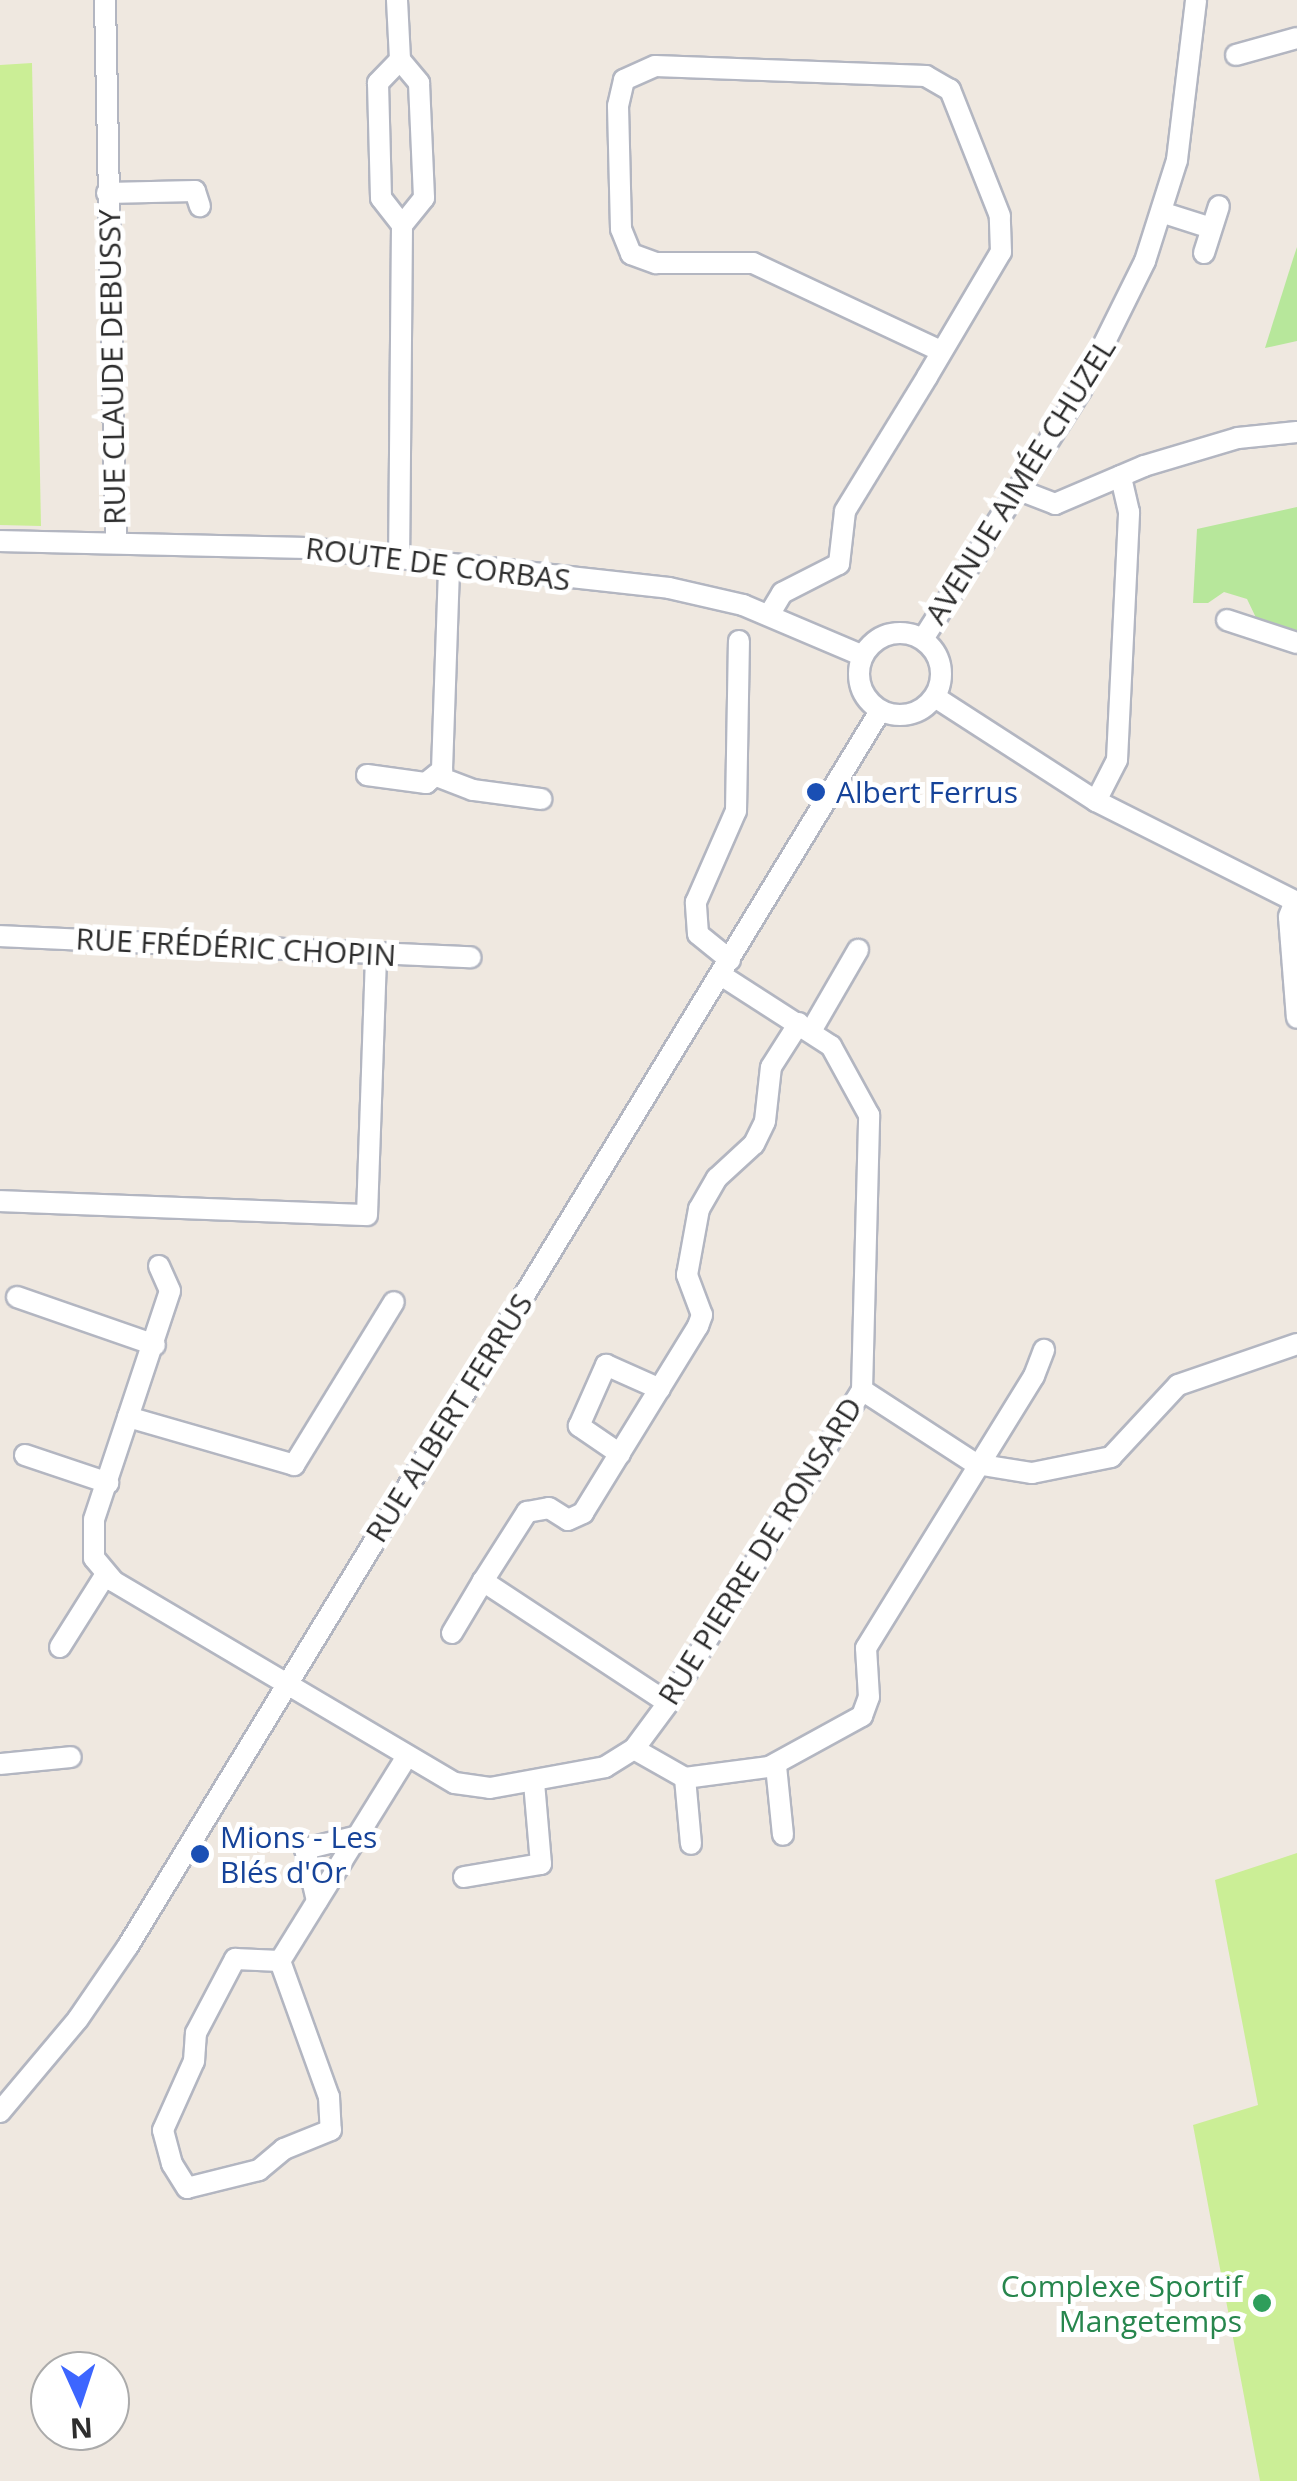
<!DOCTYPE html>
<html>
<head>
<meta charset="utf-8">
<style>
	body { margin:0 }
	#map { position:relative; width:1297px; height:2481px; overflow:hidden; background:#efe8e0; font-family:"Open Sans",sans-serif }
	div>[style] { position:absolute }
	[style*='--x'] { left:calc(var(--x)*1px); top:calc(var(--y)*1px); width:calc(var(--w)*1px); rotate:calc(var(--a)*1deg) }
	.green>* { inset:0; background:#b7e79b }
	.pitch>* { inset:0; background:#cbee96 }
	.roads { filter:drop-shadow(2px 0 #b3b6c1) drop-shadow(-2px 0 #b3b6c1) drop-shadow(0 2px #b3b6c1) drop-shadow(0 -2px #b3b6c1) }
	.minor>* { height:20px; margin:-10px; padding:0 10px; transform-origin:10px; border-radius:10px; background:#fff }
	.minor>.ring { margin:-10px; padding:0; box-sizing:content-box; background:none; border:20px solid #fff; border-radius:50% }
	.dots>* { width:28px; height:28px; translate:-50% -50%; box-sizing:border-box; border:5px solid #fff; border-radius:50% }
	span { translate:-50% -50%; white-space:nowrap; text-align:center; line-height:1.15; -webkit-text-stroke:10px #fff; paint-order:stroke }
	.street-label { font-size:30px; color:#2d2d2d }
	.transit-label { font-size:30px; color:#164399 }
	.left { translate:0 -50%; text-align:left }
	.leisure-label { font-size:30px; color:#27864d }
	.right { translate:-100% -50%; text-align:right }
	.north { position:absolute; left:30px; top:2351px; width:100px; height:100px; box-sizing:border-box; background:#fff; border:2px solid #ababab; border-radius:50%; rotate:177deg; font-size:28px; font-weight:700; line-height:40px; text-align:center; color:#2d2d2d }
	.north::after { content:''; display:block; margin:auto; width:35px; height:45px; background:#3d66ff; clip-path:polygon(50% 0,100% 100%,50% 72%,0 100%) }
</style>
</head>
<body>
<div id="map">
	<div class="green">
		<i style="clip-path:polygon(1297px 247px,1297px 341px,1265px 348px,1293px 259px)"></i>
		<i style="clip-path:polygon(1297px 507px,1297px 637px,1259px 624px,1247px 599px,1224px 592px,1208px 603px,1193px 603px,1197px 529px)"></i>
	</div>
	<div class="pitch">
		<i style="clip-path:polygon(32px 63px,41px 526px,0 525px,0 65px)"></i>
		<i style="clip-path:polygon(1297px 1853px,1297px 2481px,1260px 2481px,1193px 2125px,1258px 2105px,1215px 1880px)"></i>
	</div>
	<div class="roads">
		<div class="minor">
			<i style="--x:105;--y:0;--w:541;--a:88.84"></i>
			<i style="--x:397;--y:0;--w:60;--a:87.1"></i>
			<i style="--x:400;--y:60;--w:30;--a:50"></i>
			<i style="--x:419;--y:83;--w:115;--a:87.5"></i>
			<i style="--x:424;--y:198;--w:35;--a:129"></i>
			<i style="--x:402;--y:225;--w:334;--a:90.5"></i>
			<i style="--x:1236;--y:55;--w:63;--a:-15.6"></i>
			<i style="--x:400;--y:60;--w:32;--a:134"></i>
			<i style="--x:378;--y:83;--w:115;--a:88.5"></i>
			<i style="--x:381;--y:198;--w:34;--a:52"></i>
			<i style="--x:107;--y:193;--w:88;--a:-1.3"></i>
			<i style="--x:195;--y:191;--w:16;--a:72"></i>
			<i style="--x:1164;--y:213;--w:49;--a:17.7"></i>
			<i style="--x:1204;--y:253;--w:49;--a:-72.3"></i>
			<i style="--x:1019;--y:490;--w:39;--a:21"></i>
			<i style="--x:1055;--y:504;--w:97;--a:-23.1"></i>
			<i style="--x:1144;--y:466;--w:98;--a:-16.6"></i>
			<i style="--x:1238;--y:438;--w:59;--a:-5.8"></i>
			<i style="--x:0;--y:541;--w:308;--a:1.3"></i>
			<i style="--x:308;--y:548;--w:363;--a:6.3"></i>
			<i style="--x:669;--y:588;--w:76;--a:12.9"></i>
			<i style="--x:743;--y:605;--w:130;--a:23"></i>
			<i style="--x:769;--y:615;--w:26;--a:-59"></i>
			<i style="--x:782;--y:593;--w:64;--a:-27"></i>
			<i style="--x:839;--y:564;--w:53;--a:-83.5"></i>
			<i style="--x:845;--y:511;--w:157;--a:-58.5"></i>
			<i style="--x:927;--y:377;--w:145;--a:-59.4"></i>
			<i style="--x:1001;--y:252;--w:36;--a:-92"></i>
			<i style="--x:1000;--y:216;--w:136;--a:-111.6"></i>
			<i style="--x:950;--y:90;--w:28;--a:-150"></i>
			<i style="--x:926;--y:76;--w:271;--a:-177.9"></i>
			<i style="--x:655;--y:66;--w:34;--a:156"></i>
			<i style="--x:624;--y:80;--w:27;--a:103"></i>
			<i style="--x:618;--y:106;--w:123;--a:88.6"></i>
			<i style="--x:621;--y:229;--w:27;--a:68"></i>
			<i style="--x:631;--y:254;--w:27;--a:20"></i>
			<i style="--x:656;--y:263;--w:97;--a:0"></i>
			<i style="--x:753;--y:263;--w:208;--a:25.1"></i>
			<i style="--x:1227;--y:620;--w:74;--a:18.2"></i>
			<i class="ring" style="left:859px;top:633px;width:62px;height:62px"></i>
			<i style="--x:923;--y:639;--w:295;--a:-57.6"></i>
			<i style="--x:1081;--y:390;--w:144;--a:-63.6"></i>
			<i style="--x:1145;--y:261;--w:106;--a:-72.4"></i>
			<i style="--x:1177;--y:160;--w:161;--a:-83.2"></i>
			<i style="--x:935;--y:697;--w:192;--a:32.9"></i>
			<i style="--x:1096;--y:801;--w:225;--a:26.7"></i>
			<i style="--x:367;--y:775;--w:60;--a:7.7"></i>
			<i style="--x:426;--y:783;--w:21;--a:-39"></i>
			<i style="--x:442;--y:770;--w:202;--a:-88"></i>
			<i style="--x:439;--y:777;--w:36;--a:21"></i>
			<i style="--x:473;--y:790;--w:69;--a:7.5"></i>
			<i style="--x:1096;--y:801;--w:46;--a:-62.9"></i>
			<i style="--x:1117;--y:760;--w:248;--a:-87.2"></i>
			<i style="--x:1129;--y:512;--w:37;--a:-103"></i>
			<i style="--x:1295;--y:901;--w:17;--a:111"></i>
			<i style="--x:1289;--y:917;--w:101;--a:85.5"></i>
			<i style="--x:0;--y:936;--w:471;--a:2.6"></i>
			<i style="--x:730;--y:960;--w:41;--a:-140.9"></i>
			<i style="--x:698;--y:934;--w:32;--a:-94"></i>
			<i style="--x:696;--y:902;--w:99;--a:-66.3"></i>
			<i style="--x:736;--y:811;--w:170;--a:-89"></i>
			<i style="--x:811;--y:1031;--w:94;--a:-59.9"></i>
			<i style="--x:0;--y:1201;--w:367;--a:2.2"></i>
			<i style="--x:367;--y:1215;--w:262;--a:-88"></i>
			<i style="--x:159;--y:1266;--w:27;--a:66"></i>
			<i style="--x:170;--y:1291;--w:241;--a:108.4"></i>
			<i style="--x:94;--y:1520;--w:38;--a:90"></i>
			<i style="--x:94;--y:1558;--w:30;--a:50"></i>
			<i style="--x:113;--y:1581;--w:397;--a:30.6"></i>
			<i style="--x:455;--y:1783;--w:35;--a:8"></i>
			<i style="--x:490;--y:1788;--w:117;--a:-10.3"></i>
			<i style="--x:605;--y:1767;--w:34;--a:-32"></i>
			<i style="--x:634;--y:1749;--w:57;--a:-53.5"></i>
			<i style="--x:668;--y:1703;--w:368;--a:-58.2"></i>
			<i style="--x:862;--y:1390;--w:275;--a:-88.5"></i>
			<i style="--x:869;--y:1115;--w:79;--a:-118.8"></i>
			<i style="--x:831;--y:1046;--w:131;--a:-147.2"></i>
			<i style="--x:17;--y:1297;--w:146;--a:19.2"></i>
			<i style="--x:862;--y:1390;--w:136;--a:33"></i>
			<i style="--x:976;--y:1464;--w:57;--a:9.1"></i>
			<i style="--x:1032;--y:1473;--w:81;--a:-11.4"></i>
			<i style="--x:1111;--y:1457;--w:98;--a:-47.1"></i>
			<i style="--x:1178;--y:1385;--w:126;--a:-19"></i>
			<i style="--x:128;--y:1417;--w:173;--a:16.1"></i>
			<i style="--x:294;--y:1465;--w:191;--a:-58.5"></i>
			<i style="--x:620;--y:1454;--w:50;--a:-145.7"></i>
			<i style="--x:579;--y:1426;--w:67;--a:-66.1"></i>
			<i style="--x:606;--y:1365;--w:59;--a:24"></i>
			<i style="--x:25;--y:1455;--w:88;--a:18.6"></i>
			<i style="--x:452;--y:1633;--w:61;--a:-59.2"></i>
			<i style="--x:60;--y:1647;--w:86;--a:-57.8"></i>
			<i style="--x:668;--y:1703;--w:222;--a:-146.6"></i>
			<i style="--x:483;--y:1581;--w:82;--a:-57.5"></i>
			<i style="--x:527;--y:1512;--w:22;--a:-10"></i>
			<i style="--x:549;--y:1508;--w:22;--a:32"></i>
			<i style="--x:568;--y:1520;--w:17;--a:-25"></i>
			<i style="--x:583;--y:1513;--w:220;--a:-58.4"></i>
			<i style="--x:698;--y:1326;--w:12;--a:-70"></i>
			<i style="--x:702;--y:1315;--w:43;--a:-110.6"></i>
			<i style="--x:687;--y:1275;--w:67;--a:-79.7"></i>
			<i style="--x:699;--y:1209;--w:36;--a:-60"></i>
			<i style="--x:717;--y:1178;--w:50;--a:-42.6"></i>
			<i style="--x:754;--y:1144;--w:25;--a:-64"></i>
			<i style="--x:765;--y:1121;--w:54;--a:-83.7"></i>
			<i style="--x:771;--y:1067;--w:52;--a:-57.5"></i>
			<i style="--x:634;--y:1749;--w:59;--a:29.6"></i>
			<i style="--x:685;--y:1778;--w:85;--a:-7.5"></i>
			<i style="--x:769;--y:1767;--w:106;--a:-28.7"></i>
			<i style="--x:862;--y:1716;--w:20;--a:-70"></i>
			<i style="--x:869;--y:1697;--w:49;--a:-93.5"></i>
			<i style="--x:866;--y:1648;--w:320;--a:-58.3"></i>
			<i style="--x:1034;--y:1376;--w:28;--a:-69"></i>
			<i style="--x:0;--y:1764;--w:71;--a:-5.6"></i>
			<i style="--x:776;--y:1766;--w:69;--a:84.2"></i>
			<i style="--x:685;--y:1778;--w:66;--a:84.8"></i>
			<i style="--x:464;--y:1877;--w:78;--a:-9.6"></i>
			<i style="--x:541;--y:1864;--w:82;--a:-94.9"></i>
			<i style="--x:317;--y:1901;--w:53;--a:-103"></i>
			<i style="--x:305;--y:1849;--w:55;--a:-13.8"></i>
			<i style="--x:235;--y:1959;--w:45;--a:2.5"></i>
			<i style="--x:280;--y:1961;--w:145;--a:70.2"></i>
			<i style="--x:329;--y:2097;--w:33;--a:87"></i>
			<i style="--x:331;--y:2130;--w:51;--a:158"></i>
			<i style="--x:284;--y:2149;--w:33;--a:140"></i>
			<i style="--x:259;--y:2170;--w:74;--a:166"></i>
			<i style="--x:187;--y:2188;--w:28;--a:-122"></i>
			<i style="--x:172;--y:2164;--w:35;--a:-105"></i>
			<i style="--x:163;--y:2130;--w:76;--a:-65.8"></i>
			<i style="--x:194;--y:2061;--w:28;--a:-86"></i>
			<i style="--x:196;--y:2033;--w:84;--a:-62.2"></i>
			<i style="--x:280;--y:1961;--w:241;--a:-58.2"></i>
			<i style="--x:0;--y:2112;--w:121;--a:-50"></i>
			<i style="--x:78;--y:2019;--w:88;--a:-55.6"></i>
			<i style="--x:128;--y:1946;--w:1446;--a:-58.66"></i>
		</div>
	</div>
	<div class="dots">
		<i style="left:816px;top:792px;background:#1a4fb4"></i>
		<i style="left:200px;top:1854px;background:#1a4fb4"></i>
		<i style="left:1262px;top:2303px;background:#2e9e5b"></i>
	</div>
	<div class="street-label">
		<span style="left:112px;top:367px;rotate:-91deg">RUE CLAUDE DEBUSSY</span>
		<span style="left:1020px;top:481px;rotate:-58deg">AVENUE AIMÉE CHUZEL</span>
		<span style="left:438px;top:564px;rotate:7deg">ROUTE DE CORBAS</span>
		<span style="left:236px;top:947px;rotate:3deg">RUE FRÉDÉRIC CHOPIN</span>
		<span style="left:449px;top:1418px;rotate:-58deg">RUE ALBERT FERRUS</span>
		<span style="left:760px;top:1551px;rotate:-58deg">RUE PIERRE DE RONSARD</span>
	</div>
	<div class="transit-label">
		<span class="left" style="left:836px;top:792px">Albert Ferrus</span>
		<span class="left" style="left:220px;top:1854px">Mions - Les<br>Blés d'Or</span>
	</div>
	<div class="leisure-label">
		<span class="right" style="left:1242px;top:2303px">Complexe Sportif<br>Mangetemps</span>
	</div>
	<div class="north">N</div>
</div>
</body>
</html>
